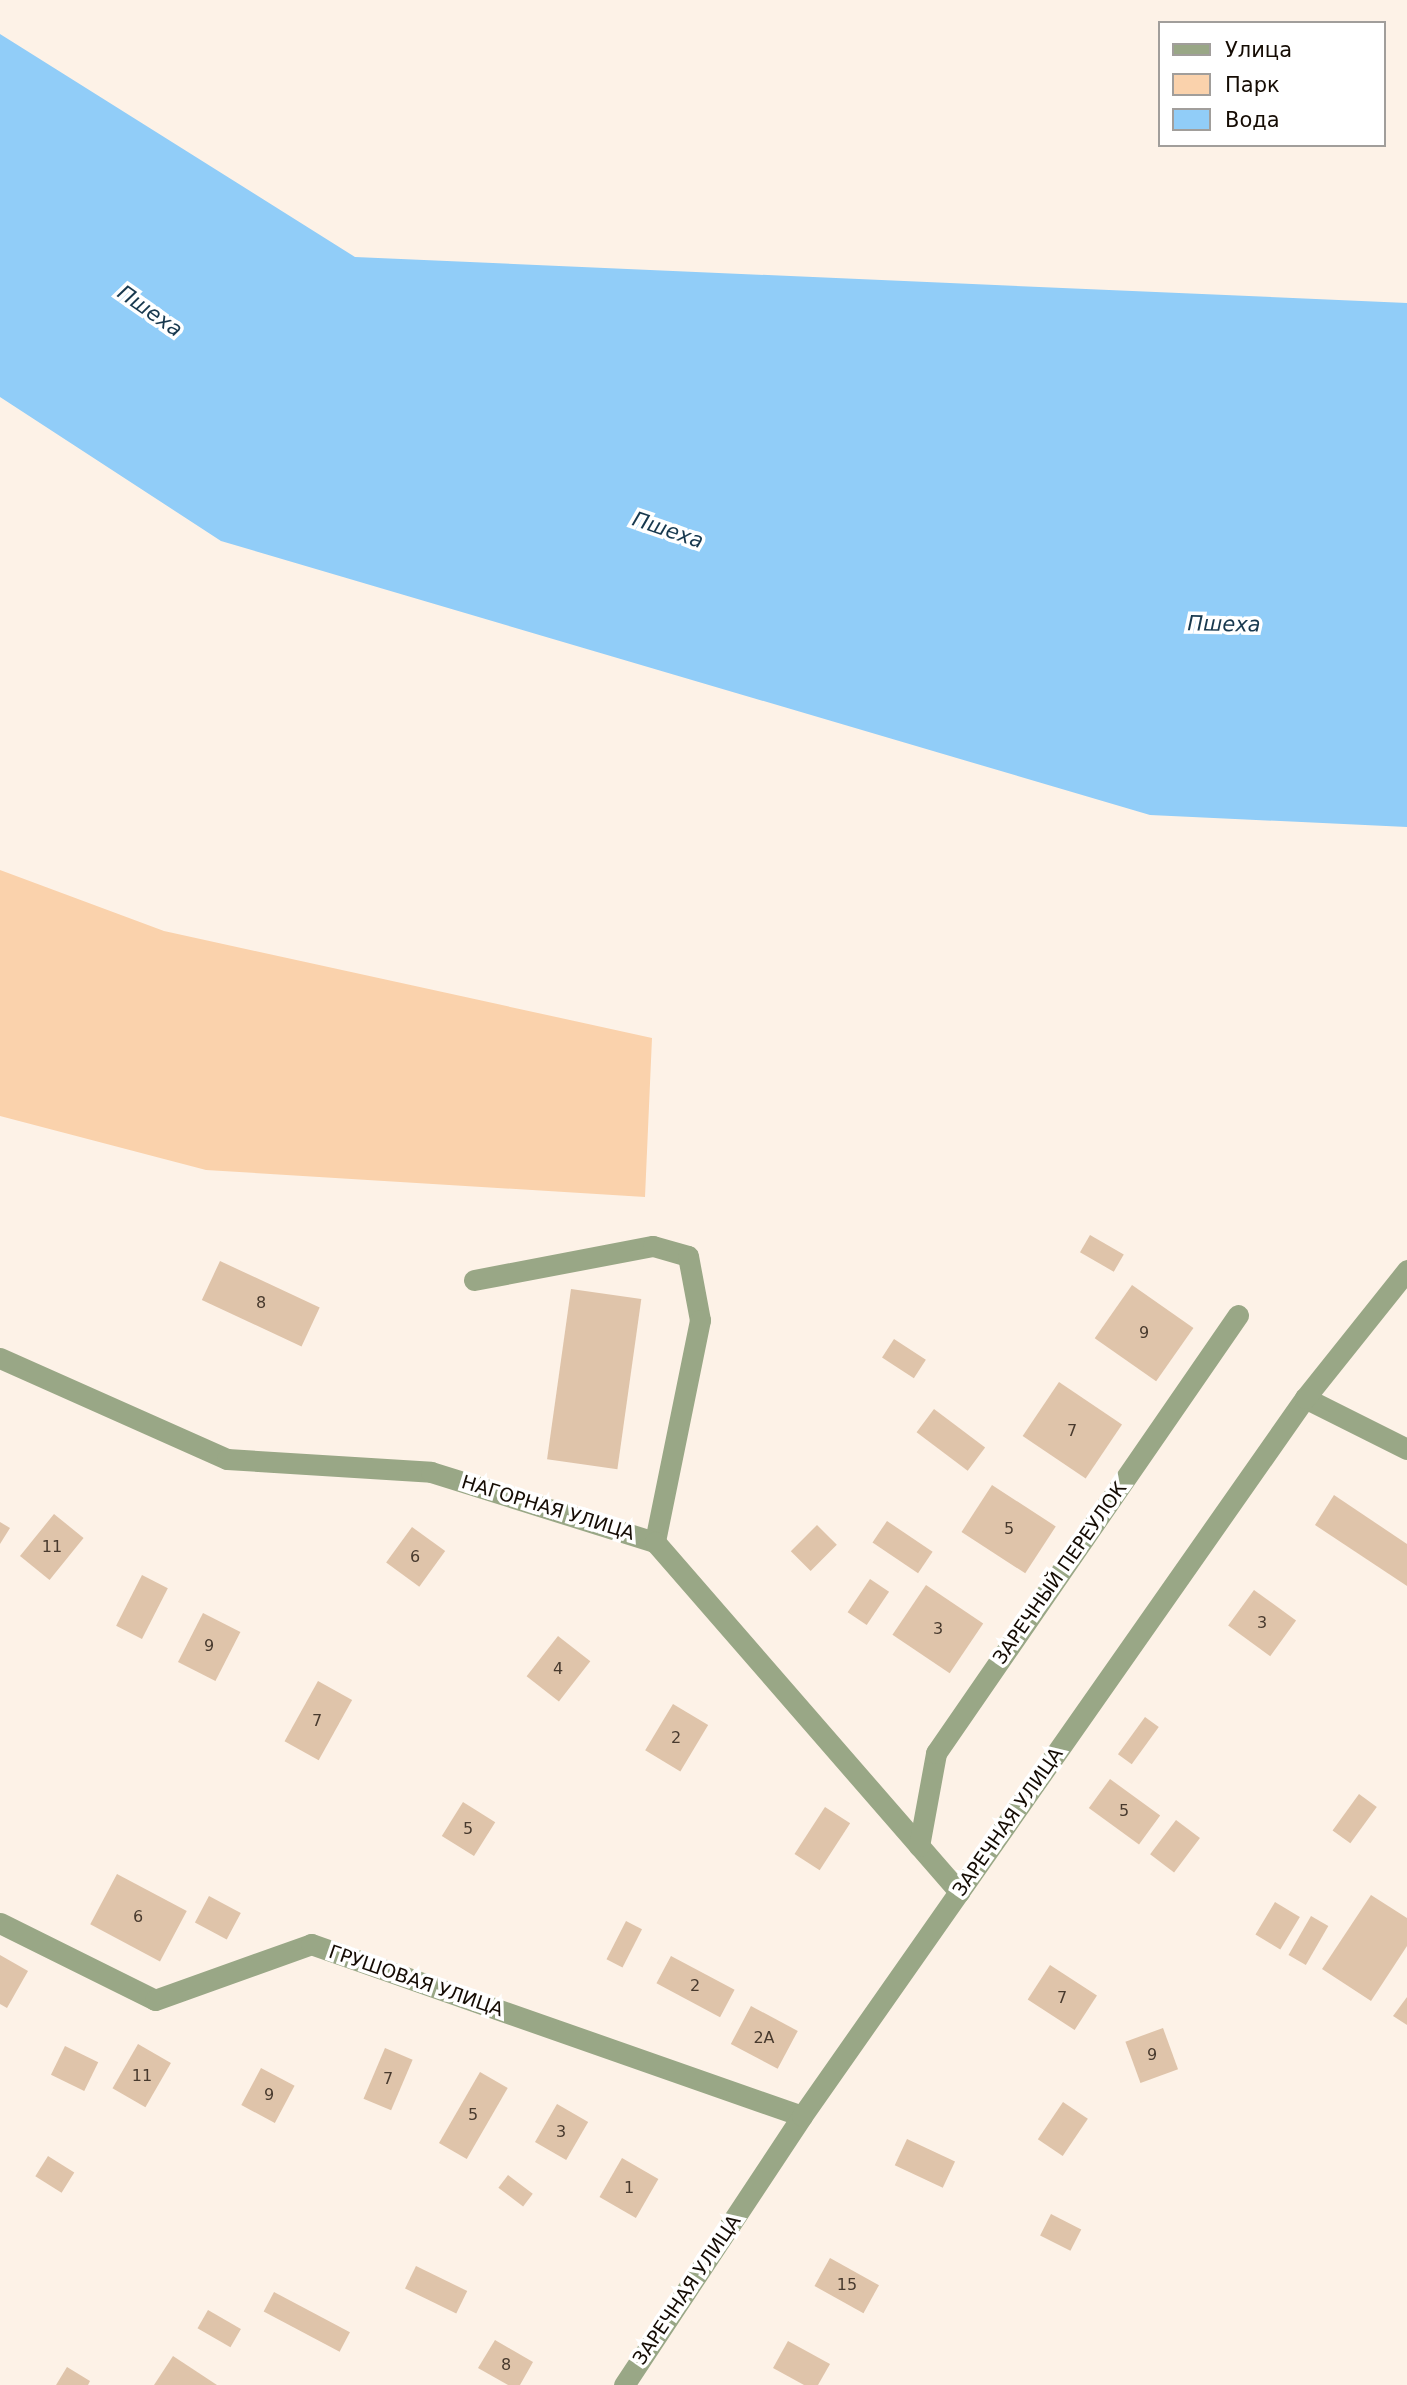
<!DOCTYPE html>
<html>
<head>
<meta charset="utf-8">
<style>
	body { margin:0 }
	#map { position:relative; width:1407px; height:2385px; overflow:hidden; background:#fdf2e7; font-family:"DejaVu Sans",sans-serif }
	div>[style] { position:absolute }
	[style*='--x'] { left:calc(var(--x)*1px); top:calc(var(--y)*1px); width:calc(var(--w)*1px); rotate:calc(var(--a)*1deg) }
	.green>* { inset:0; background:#fad2ac }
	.water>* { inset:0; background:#91cdf8 }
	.building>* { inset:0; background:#dfc4aa; transform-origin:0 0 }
	.minor>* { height:21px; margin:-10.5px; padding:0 10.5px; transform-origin:10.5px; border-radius:10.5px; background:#99a786 }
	span { translate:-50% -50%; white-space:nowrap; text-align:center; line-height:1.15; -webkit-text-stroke:7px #fff; paint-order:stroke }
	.number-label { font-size:16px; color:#483a2e }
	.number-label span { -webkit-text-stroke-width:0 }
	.street-label { font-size:19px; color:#150c04 }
	.water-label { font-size:21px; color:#17384e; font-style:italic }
	.legend { position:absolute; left:1158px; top:21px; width:228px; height:126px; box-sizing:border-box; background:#fff; border:2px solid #a19e9b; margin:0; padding:9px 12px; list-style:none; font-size:21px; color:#150c04 }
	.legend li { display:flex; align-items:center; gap:14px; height:35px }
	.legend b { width:35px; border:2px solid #a19e9b }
</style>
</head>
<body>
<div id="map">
	<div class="green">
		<i style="clip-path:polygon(0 870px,164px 931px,652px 1038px,645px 1197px,206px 1170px,0 1116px)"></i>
	</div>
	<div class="water">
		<i style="clip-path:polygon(0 34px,355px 257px,1407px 303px,1407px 827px,1150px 815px,221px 541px,0 397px)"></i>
	</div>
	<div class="building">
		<i style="left:1090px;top:1235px;width:39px;height:20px;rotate:30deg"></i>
		<i style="left:220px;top:1261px;width:110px;height:43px;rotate:25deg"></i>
		<i style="left:1132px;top:1285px;width:75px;height:65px;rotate:35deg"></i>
		<i style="left:571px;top:1289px;width:71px;height:172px;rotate:8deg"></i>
		<i style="left:894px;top:1339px;width:38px;height:22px;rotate:33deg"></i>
		<i style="left:1059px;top:1382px;width:76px;height:65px;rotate:34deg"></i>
		<i style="left:934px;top:1409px;width:64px;height:29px;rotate:37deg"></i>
		<i style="left:992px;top:1485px;width:76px;height:56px;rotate:33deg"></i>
		<i style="clip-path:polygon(1334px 1495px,1407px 1544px,1407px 1586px,1315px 1525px)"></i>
		<i style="left:54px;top:1514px;width:38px;height:54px;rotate:39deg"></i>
		<i style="left:887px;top:1521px;width:55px;height:26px;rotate:34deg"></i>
		<i style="clip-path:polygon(0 1522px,10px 1528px,0 1544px)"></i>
		<i style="left:817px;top:1525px;width:28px;height:37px;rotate:45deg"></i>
		<i style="left:412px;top:1527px;width:41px;height:44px;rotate:36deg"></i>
		<i style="left:142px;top:1575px;width:29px;height:57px;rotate:27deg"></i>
		<i style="left:870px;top:1579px;width:23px;height:40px;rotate:34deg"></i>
		<i style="left:926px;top:1585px;width:69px;height:60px;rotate:34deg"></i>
		<i style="left:1254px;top:1590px;width:52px;height:44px;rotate:36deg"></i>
		<i style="left:203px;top:1613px;width:42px;height:55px;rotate:27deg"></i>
		<i style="left:558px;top:1636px;width:41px;height:51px;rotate:38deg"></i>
		<i style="left:318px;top:1681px;width:39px;height:69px;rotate:29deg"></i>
		<i style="left:673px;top:1704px;width:41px;height:54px;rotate:31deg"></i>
		<i style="left:1145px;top:1717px;width:17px;height:46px;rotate:36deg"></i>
		<i style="left:1110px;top:1779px;width:62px;height:36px;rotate:36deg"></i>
		<i style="left:1359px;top:1794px;width:22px;height:45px;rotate:36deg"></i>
		<i style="left:463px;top:1802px;width:38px;height:40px;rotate:32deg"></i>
		<i style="left:825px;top:1807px;width:30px;height:56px;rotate:33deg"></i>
		<i style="left:1176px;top:1820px;width:30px;height:43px;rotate:37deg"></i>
		<i style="left:117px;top:1874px;width:79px;height:57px;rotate:28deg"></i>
		<i style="clip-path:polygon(1371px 1895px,1407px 1918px,1407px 1946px,1371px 2001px,1322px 1969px)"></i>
		<i style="left:209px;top:1896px;width:36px;height:30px;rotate:28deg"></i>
		<i style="left:1275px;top:1902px;width:29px;height:38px;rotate:31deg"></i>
		<i style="left:1311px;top:1916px;width:20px;height:45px;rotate:30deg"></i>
		<i style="left:626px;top:1921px;width:18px;height:43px;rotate:27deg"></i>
		<i style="clip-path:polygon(0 1955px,28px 1971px,7px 2008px,0 2004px)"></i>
		<i style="left:671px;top:1956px;width:72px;height:31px;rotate:28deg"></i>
		<i style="left:1050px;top:1965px;width:56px;height:41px;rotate:33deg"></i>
		<i style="clip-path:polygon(1407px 1997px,1407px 2025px,1393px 2016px)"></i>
		<i style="left:751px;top:2006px;width:53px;height:43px;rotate:28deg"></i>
		<i style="left:1163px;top:2028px;width:44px;height:40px;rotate:70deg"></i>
		<i style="left:138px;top:2044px;width:38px;height:51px;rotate:30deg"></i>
		<i style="left:65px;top:2046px;width:37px;height:32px;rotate:26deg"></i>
		<i style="left:385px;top:2048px;width:30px;height:55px;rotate:23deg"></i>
		<i style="left:261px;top:2068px;width:38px;height:42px;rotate:28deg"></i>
		<i style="left:480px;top:2072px;width:32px;height:82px;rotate:30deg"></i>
		<i style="left:1063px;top:2102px;width:30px;height:45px;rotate:34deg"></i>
		<i style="left:557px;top:2104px;width:36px;height:44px;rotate:30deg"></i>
		<i style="left:907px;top:2139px;width:53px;height:29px;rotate:25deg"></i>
		<i style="left:48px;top:2156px;width:31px;height:24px;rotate:32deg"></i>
		<i style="left:622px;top:2158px;width:42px;height:45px;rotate:30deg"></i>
		<i style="left:508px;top:2175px;width:31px;height:16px;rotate:37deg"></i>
		<i style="left:1051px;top:2214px;width:34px;height:24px;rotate:27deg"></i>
		<i style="left:830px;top:2258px;width:56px;height:32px;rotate:29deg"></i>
		<i style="left:416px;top:2266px;width:57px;height:25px;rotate:26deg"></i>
		<i style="left:274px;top:2292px;width:86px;height:22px;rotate:28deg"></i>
		<i style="left:208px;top:2310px;width:38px;height:21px;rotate:30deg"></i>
		<i style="clip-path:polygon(495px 2340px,533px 2362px,520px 2385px,508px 2385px,478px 2368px)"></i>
		<i style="clip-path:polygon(788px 2341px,830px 2364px,818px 2385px,804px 2385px,773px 2368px)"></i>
		<i style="clip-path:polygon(173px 2356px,217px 2385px,154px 2385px)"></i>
		<i style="clip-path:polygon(67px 2367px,90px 2381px,88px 2385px,56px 2385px)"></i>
	</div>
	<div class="minor">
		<i style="--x:474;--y:1280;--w:182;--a:-10.8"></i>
		<i style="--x:653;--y:1246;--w:36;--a:16"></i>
		<i style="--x:688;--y:1256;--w:65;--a:79.4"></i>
		<i style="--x:700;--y:1320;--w:227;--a:101.5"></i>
		<i style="--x:0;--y:1358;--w:248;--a:24"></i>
		<i style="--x:227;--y:1459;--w:204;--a:3.6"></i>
		<i style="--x:431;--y:1472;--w:235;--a:17.4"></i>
		<i style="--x:655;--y:1542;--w:464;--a:49"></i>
		<i style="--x:1305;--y:1398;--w:114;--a:26.6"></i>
		<i style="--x:919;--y:1846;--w:95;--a:-79.6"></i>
		<i style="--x:936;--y:1753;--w:532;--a:-55.41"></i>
		<i style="--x:0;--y:1923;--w:173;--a:26.4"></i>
		<i style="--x:155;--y:2000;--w:166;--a:-19.7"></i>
		<i style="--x:311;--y:1944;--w:520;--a:19.31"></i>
		<i style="--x:624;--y:2385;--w:323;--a:-56.5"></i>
		<i style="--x:802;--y:2116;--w:877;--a:-54.99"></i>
		<i style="--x:1305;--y:1398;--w:164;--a:-51.4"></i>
	</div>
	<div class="number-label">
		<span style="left:261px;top:1303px">8</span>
		<span style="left:1144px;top:1333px">9</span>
		<span style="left:1072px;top:1431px">7</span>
		<span style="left:1009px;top:1529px">5</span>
		<span style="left:52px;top:1547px">11</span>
		<span style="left:415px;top:1557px">6</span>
		<span style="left:1262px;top:1623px">3</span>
		<span style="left:938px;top:1629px">3</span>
		<span style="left:209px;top:1646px">9</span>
		<span style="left:558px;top:1669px">4</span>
		<span style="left:317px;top:1721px">7</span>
		<span style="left:676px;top:1738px">2</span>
		<span style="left:1124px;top:1811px">5</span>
		<span style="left:468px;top:1829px">5</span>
		<span style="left:138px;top:1917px">6</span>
		<span style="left:695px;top:1986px">2</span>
		<span style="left:1062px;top:1998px">7</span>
		<span style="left:764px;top:2038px">2А</span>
		<span style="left:1152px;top:2055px">9</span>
		<span style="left:142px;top:2076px">11</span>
		<span style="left:388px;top:2079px">7</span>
		<span style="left:269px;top:2095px">9</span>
		<span style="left:473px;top:2115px">5</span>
		<span style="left:561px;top:2132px">3</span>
		<span style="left:629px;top:2188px">1</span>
		<span style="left:847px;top:2285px">15</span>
		<span style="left:506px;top:2365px">8</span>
	</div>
	<div class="street-label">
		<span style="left:548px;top:1508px;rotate:17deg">НАГОРНАЯ УЛИЦА</span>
		<span style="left:1060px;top:1573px;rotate:-55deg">ЗАРЕЧНЫЙ ПЕРЕУЛОК</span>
		<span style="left:1008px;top:1822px;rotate:-55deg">ЗАРЕЧНАЯ УЛИЦА</span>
		<span style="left:416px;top:1981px;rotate:19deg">ГРУШОВАЯ УЛИЦА</span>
		<span style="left:687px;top:2290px;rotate:-56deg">ЗАРЕЧНАЯ УЛИЦА</span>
	</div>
	<div class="water-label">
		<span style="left:150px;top:311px;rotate:35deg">Пшеха</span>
		<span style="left:668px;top:530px;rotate:19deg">Пшеха</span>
		<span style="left:1224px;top:624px;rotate:1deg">Пшеха</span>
	</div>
	<ul class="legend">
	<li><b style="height:9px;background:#99a786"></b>Улица</li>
	<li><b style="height:19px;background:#fad2ac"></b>Парк</li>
	<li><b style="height:19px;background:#91cdf8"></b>Вода</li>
	</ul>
</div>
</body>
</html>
